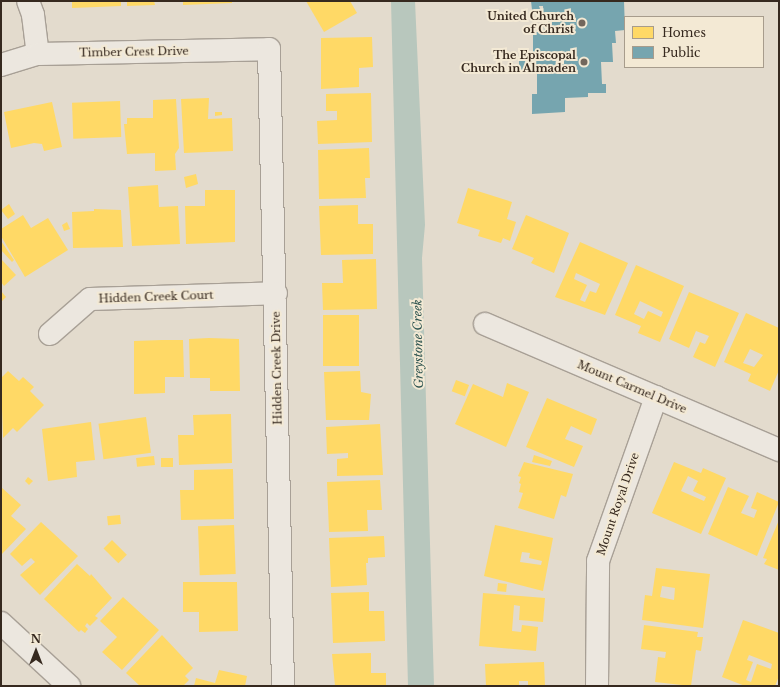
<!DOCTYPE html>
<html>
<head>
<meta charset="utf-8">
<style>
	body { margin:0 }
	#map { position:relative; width:780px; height:687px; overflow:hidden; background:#e3dbcd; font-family:"Libre Baskerville",serif }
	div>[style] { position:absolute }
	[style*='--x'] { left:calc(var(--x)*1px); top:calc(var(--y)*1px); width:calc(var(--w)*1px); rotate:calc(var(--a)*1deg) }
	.water>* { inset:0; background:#b8c7bd }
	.homes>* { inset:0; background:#ffd966; transform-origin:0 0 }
	.public>* { inset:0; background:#76a5af }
	.roads { filter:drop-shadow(1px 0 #a8a096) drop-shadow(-1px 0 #a8a096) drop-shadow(0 1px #a8a096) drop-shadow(0 -1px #a8a096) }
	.street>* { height:22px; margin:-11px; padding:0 11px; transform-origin:11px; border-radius:11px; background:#ece7df }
	.dots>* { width:11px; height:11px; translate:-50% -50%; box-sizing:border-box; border:2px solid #f3e9d4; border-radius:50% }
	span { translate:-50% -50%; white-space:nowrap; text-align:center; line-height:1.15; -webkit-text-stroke:4px #f3e9d4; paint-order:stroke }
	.poi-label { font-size:11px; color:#36291f; font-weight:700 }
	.right { translate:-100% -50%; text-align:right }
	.street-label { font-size:11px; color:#36291f }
	.water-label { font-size:12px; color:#2f5551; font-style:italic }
	.frame { position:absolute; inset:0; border:2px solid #36291f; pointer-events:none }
	.legend { position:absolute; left:624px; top:16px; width:140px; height:52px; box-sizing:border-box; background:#f3e9d4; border:1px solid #a79c8c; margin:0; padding:5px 7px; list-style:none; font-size:12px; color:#36291f }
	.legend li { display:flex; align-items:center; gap:8px; height:20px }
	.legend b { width:20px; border:1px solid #a79c8c }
	.north { position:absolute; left:16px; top:631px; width:40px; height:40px; -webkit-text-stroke:3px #f3e9d4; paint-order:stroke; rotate:0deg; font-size:11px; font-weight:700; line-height:16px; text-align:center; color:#36291f }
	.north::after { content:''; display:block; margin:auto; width:14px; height:18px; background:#36291f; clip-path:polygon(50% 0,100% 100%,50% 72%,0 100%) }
</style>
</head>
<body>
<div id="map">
	<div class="water">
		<i style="clip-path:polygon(391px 1px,415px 1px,425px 225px,422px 258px,434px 686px,408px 686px)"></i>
	</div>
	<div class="homes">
		<i style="clip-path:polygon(72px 1px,121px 1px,121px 6px,72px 8px)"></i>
		<i style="clip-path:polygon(127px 1px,154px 1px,155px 5px,127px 6px)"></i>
		<i style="clip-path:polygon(183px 1px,232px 1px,232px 3px,183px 5px)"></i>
		<i style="clip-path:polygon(306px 1px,350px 1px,357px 13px,324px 32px)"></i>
		<i style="clip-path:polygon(372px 37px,373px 67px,359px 68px,359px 87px,321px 89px,321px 38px)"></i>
		<i style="clip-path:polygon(371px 93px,372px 142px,318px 144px,317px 121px,337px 120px,337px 111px,326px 111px,326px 94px)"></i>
		<i style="clip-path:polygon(209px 98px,208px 119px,232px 118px,233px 151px,184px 153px,181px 99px)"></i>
		<i style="clip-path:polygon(176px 99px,179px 148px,175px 154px,176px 170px,155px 171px,155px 153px,127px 154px,124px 124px,127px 124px,127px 118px,153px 118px,153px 100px)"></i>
		<i style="left:120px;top:101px;width:36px;height:48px;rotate:88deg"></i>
		<i style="clip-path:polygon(52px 102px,62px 147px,44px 151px,42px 144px,34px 143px,11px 148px,4px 112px)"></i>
		<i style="clip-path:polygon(215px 112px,222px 112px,222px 115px,215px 116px)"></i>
		<i style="clip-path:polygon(369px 148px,370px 178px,365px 178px,366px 198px,319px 199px,318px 150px)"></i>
		<i style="clip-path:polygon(196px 174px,198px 184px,186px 188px,184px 177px)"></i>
		<i style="clip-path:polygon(158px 185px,159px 207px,178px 206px,180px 244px,132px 246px,128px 187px)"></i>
		<i style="clip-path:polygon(468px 188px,512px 202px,507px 219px,516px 222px,510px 241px,503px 238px,501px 243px,478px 236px,480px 230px,457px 223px)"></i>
		<i style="clip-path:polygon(205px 190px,235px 190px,235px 242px,186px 244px,185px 206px,205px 206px)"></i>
		<i style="clip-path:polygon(9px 204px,15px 214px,8px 219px,1px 210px)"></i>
		<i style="clip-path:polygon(358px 205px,358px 224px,373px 224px,373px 254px,321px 255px,319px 206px)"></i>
		<i style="clip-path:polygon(94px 209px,121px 210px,123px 247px,73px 248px,72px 212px,94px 211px)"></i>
		<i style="clip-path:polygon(23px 215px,31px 228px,48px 218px,68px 250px,25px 277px,1px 236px,1px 229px)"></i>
		<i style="clip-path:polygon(526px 215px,569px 233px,554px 273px,531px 263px,534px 258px,512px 249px)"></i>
		<i style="clip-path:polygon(67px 222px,70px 229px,64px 231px,62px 225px)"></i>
		<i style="clip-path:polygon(1px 241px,14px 260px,12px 262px,1px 250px)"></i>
		<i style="clip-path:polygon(evenodd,580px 242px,628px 263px,605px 315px,555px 297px,580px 242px,576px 273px,600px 284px,596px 293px,590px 291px,585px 302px,580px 300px,587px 285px,574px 279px,576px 273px)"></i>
		<i style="clip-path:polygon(1px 259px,16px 275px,4px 286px,1px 282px)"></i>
		<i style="clip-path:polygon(376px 259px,377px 309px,323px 310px,322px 283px,343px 283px,342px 260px)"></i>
		<i style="clip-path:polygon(evenodd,636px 265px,684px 286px,660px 342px,638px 333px,641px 326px,615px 315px,636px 265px,640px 301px,663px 312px,661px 317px,648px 311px,644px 319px,634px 314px,640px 301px)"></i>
		<i style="clip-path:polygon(1px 291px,6px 297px,1px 302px)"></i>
		<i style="clip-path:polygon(689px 292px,739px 313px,715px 367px,693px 357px,700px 342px,705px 344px,709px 336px,696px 331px,689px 348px,669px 339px)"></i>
		<i style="clip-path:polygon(evenodd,746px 313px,779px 328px,779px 370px,770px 391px,748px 381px,751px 374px,724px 362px,746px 313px,750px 349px,763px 355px,754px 367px,743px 363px,750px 349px)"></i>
		<i style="left:323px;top:315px;width:36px;height:51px"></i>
		<i style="clip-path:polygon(209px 338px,239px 339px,240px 391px,210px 391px,210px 378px,190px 378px,189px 339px)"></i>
		<i style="clip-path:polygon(162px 340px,183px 340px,184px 377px,165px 377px,165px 393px,134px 394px,134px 341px)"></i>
		<i style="clip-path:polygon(8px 371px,19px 381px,23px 377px,34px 387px,30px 391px,44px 405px,17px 432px,13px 428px,3px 438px,1px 378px)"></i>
		<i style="clip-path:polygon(360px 371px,361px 392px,371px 394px,369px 420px,326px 420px,324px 372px)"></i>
		<i style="left:456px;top:380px;width:14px;height:12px;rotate:21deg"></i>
		<i style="clip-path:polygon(507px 383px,529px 392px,506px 447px,455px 424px,473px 384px,503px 397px)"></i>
		<i style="clip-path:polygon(547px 398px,597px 419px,591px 435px,571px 426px,565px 439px,583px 446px,574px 467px,526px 447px)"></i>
		<i style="clip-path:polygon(231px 414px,232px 463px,179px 465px,178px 435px,194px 435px,193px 415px)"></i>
		<i style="left:146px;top:417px;width:36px;height:48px;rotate:82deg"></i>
		<i style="clip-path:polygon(91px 422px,95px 460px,76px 462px,77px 477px,48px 481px,42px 429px)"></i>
		<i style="clip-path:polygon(380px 424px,383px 475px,337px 476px,337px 459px,348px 458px,348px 453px,327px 454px,326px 427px)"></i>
		<i style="clip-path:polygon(534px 455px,552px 461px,550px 466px,532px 462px)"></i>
		<i style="left:154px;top:456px;width:9px;height:18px;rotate:84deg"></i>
		<i style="left:161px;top:458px;width:12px;height:9px"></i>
		<i style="clip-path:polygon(524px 462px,573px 474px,566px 497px,561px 495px,554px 519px,518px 508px,523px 493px,519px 492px,521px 484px,519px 483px,521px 477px,518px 476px)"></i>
		<i style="clip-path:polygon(evenodd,674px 462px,701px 473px,703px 468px,726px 478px,701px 534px,652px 513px,674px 462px,688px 476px,698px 481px,693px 491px,706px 497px,704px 501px,681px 491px,688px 476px)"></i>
		<i style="clip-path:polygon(233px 469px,234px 519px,181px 520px,180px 490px,194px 490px,194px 470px)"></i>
		<i style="clip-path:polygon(28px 477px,33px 481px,29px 485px,25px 481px)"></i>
		<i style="clip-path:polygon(380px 480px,382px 510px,367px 510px,368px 531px,329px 532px,327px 482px)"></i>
		<i style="clip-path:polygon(1px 487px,21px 505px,11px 516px,26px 529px,1px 555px)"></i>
		<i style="clip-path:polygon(728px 487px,749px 496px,741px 513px,754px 518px,757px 510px,751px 508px,757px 492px,779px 502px,757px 556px,708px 534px)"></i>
		<i style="left:120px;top:515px;width:9px;height:13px;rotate:84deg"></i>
		<i style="clip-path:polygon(779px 520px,779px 570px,764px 564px,767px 559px,763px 558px)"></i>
		<i style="clip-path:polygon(41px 522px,78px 556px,40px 595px,20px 575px,35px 562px,31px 558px,22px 566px,10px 554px)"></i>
		<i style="left:234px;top:525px;width:49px;height:36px;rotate:88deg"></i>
		<i style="clip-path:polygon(evenodd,495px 525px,553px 538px,543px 591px,484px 576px,495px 525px,522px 552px,530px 553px,529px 558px,542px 561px,541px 565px,520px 562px,522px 552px)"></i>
		<i style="clip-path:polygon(384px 536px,385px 557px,368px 558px,368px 563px,366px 563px,367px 585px,331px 587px,329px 538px)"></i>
		<i style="left:112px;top:540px;width:21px;height:12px;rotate:45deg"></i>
		<i style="clip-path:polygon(77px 564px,90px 576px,91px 574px,112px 598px,95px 616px,98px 618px,90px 626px,87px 623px,85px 626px,88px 629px,85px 633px,81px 630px,79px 632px,44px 599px)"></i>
		<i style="clip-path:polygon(evenodd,656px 568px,710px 574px,703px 628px,642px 620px,645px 595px,652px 596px,656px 568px,662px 586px,675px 588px,674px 600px,660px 597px,662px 586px)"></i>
		<i style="clip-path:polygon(183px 582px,237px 582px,238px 631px,199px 632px,199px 612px,183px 612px)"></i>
		<i style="left:498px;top:583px;width:9px;height:8px;rotate:6deg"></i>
		<i style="clip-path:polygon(369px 592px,369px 611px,384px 611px,385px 641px,333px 643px,331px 593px)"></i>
		<i style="clip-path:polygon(483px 593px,545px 598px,543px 622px,519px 620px,520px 606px,514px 605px,512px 631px,521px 632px,522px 625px,538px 627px,536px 651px,479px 646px)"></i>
		<i style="clip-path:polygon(123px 597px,159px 630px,122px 670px,102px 652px,117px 637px,100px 621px)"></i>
		<i style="clip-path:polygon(evenodd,743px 620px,779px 633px,779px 676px,775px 686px,745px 686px,722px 677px,743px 620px,749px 655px,772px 664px,771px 669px,757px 664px,751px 682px,746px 680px,753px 662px,747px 660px,749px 655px)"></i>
		<i style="clip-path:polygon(644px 625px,698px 632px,697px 637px,703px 637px,701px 651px,696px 650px,691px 686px,655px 682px,658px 657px,665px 658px,666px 652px,641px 649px)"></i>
		<i style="clip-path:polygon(162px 635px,193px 668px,185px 676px,189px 680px,183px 686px,140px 686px,126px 673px)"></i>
		<i style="clip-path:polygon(371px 653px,371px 673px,386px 673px,386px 686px,335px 686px,332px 654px)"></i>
		<i style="clip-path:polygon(544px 662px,545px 686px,528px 686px,528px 681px,519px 681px,519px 686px,486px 686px,485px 664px)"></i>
		<i style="clip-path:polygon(219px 670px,247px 676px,245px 686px,194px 686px,196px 678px,215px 683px)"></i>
	</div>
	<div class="public">
		<i style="clip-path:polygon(531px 1px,624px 1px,625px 30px,615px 31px,616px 43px,612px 43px,613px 62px,601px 62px,602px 84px,606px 84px,606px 93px,588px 93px,588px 97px,565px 98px,565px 112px,532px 114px,532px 94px,537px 94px,537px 72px,519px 73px,519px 56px,533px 56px,533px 32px,544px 32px,543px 6px,539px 6px,540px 9px,532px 10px)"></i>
	</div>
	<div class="roads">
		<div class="street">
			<i style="--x:28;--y:1;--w:15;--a:70"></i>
			<i style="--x:33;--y:15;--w:39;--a:83"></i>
			<i style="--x:1;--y:65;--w:39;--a:-17"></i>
			<i style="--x:38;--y:54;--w:231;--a:-1.2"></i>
			<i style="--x:269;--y:49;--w:637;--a:88.74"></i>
			<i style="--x:485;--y:324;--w:320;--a:23.2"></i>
			<i style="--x:50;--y:334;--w:53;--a:-41.2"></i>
			<i style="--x:90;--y:299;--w:186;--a:-1.8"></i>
			<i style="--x:1;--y:623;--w:93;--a:42.8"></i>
			<i style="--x:597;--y:686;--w:125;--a:-89.5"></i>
			<i style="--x:598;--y:561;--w:174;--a:-70.5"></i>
		</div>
	</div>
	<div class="dots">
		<i style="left:582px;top:23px;background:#73675c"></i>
		<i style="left:584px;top:62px;background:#73675c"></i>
	</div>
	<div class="poi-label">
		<span class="right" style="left:574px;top:23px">United Church<br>of Christ</span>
		<span class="right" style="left:576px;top:62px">The Episcopal<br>Church in Almaden</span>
	</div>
	<div class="street-label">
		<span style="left:134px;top:52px;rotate:-1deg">Timber Crest Drive</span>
		<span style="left:156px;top:297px;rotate:-2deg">Hidden Creek Court</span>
		<span style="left:277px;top:368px;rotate:-91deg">Hidden Creek Drive</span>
		<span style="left:632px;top:387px;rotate:23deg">Mount Carmel Drive</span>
		<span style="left:618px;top:504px;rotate:-71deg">Mount Royal Drive</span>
	</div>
	<div class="water-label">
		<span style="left:418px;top:344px;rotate:-91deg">Greystone Creek</span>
	</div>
	<div class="frame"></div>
	<ul class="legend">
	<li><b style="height:11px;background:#ffd966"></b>Homes</li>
	<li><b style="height:11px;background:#76a5af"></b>Public</li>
	</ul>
	<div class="north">N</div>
</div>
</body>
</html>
